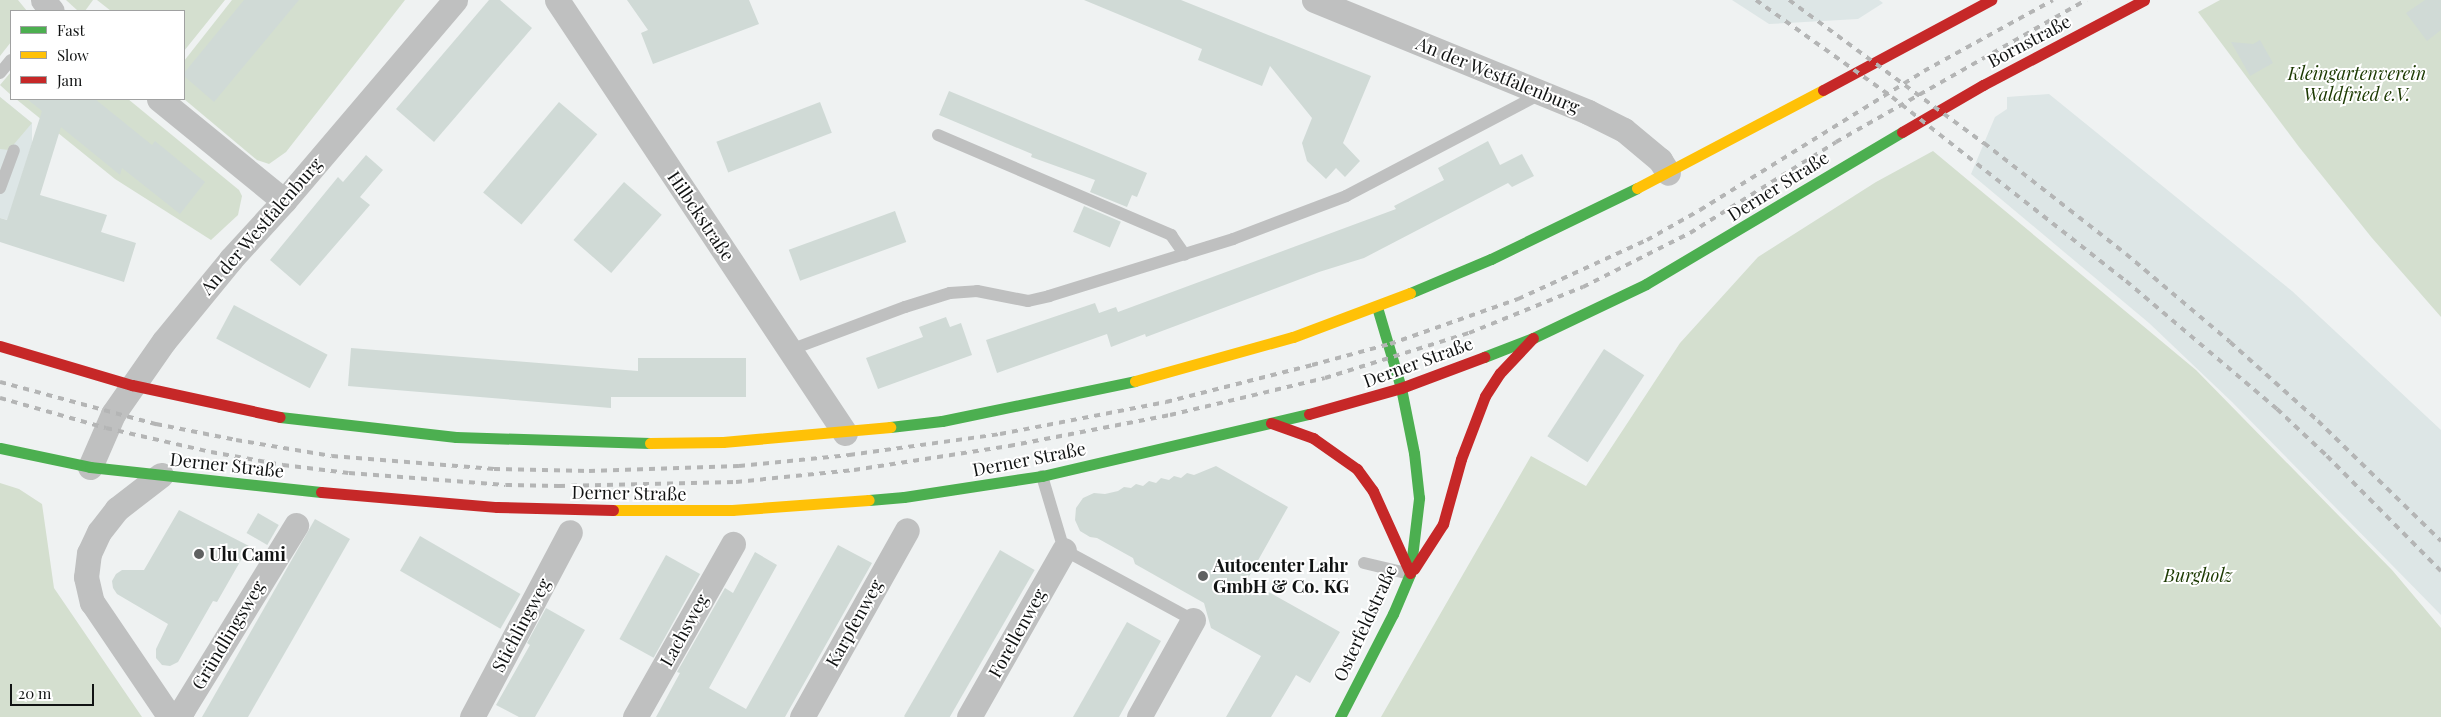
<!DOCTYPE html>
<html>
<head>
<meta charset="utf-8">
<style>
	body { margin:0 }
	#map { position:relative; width:2441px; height:717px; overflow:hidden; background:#eff2f2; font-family:"Playfair Display",serif }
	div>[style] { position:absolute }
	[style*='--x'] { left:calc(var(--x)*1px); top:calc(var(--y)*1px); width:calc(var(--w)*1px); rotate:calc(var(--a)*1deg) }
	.built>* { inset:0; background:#dde6e6 }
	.green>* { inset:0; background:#d4dfcf }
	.building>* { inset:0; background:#d0dad6; transform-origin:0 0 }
	.lane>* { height:12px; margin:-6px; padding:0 6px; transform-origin:6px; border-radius:6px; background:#bfc0c0 }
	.street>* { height:25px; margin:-12.5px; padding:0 12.5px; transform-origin:12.5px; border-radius:12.5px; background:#bfc0c0 }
	.fast>* { height:11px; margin:-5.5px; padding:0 5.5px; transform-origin:5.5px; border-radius:5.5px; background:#4caf50 }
	.slow>* { height:11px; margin:-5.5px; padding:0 5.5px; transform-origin:5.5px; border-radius:5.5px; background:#ffc107 }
	.jam>* { height:11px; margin:-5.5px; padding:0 5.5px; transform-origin:5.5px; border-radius:5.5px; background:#c62828 }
	.rail>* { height:4px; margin-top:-2px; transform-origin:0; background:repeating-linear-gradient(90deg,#b4b5b5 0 6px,transparent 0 12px) }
	.dots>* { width:14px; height:14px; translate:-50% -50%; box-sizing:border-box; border:2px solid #fff; border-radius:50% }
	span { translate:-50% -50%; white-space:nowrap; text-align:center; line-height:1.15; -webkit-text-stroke:4px #fff; paint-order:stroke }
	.street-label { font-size:18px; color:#111313 }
	.park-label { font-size:18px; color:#1b3900; font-style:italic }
	.poi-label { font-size:18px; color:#111313; font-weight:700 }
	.left { translate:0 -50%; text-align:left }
	.legend { position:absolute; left:10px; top:10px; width:175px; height:90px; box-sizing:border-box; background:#fff; border:1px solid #a0a1a1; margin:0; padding:6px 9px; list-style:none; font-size:15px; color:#111313 }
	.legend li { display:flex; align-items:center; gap:10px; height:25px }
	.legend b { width:25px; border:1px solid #a0a1a1 }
	.scale { position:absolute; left:10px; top:684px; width:84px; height:22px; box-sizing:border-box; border:2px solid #111313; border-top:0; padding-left:6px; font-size:15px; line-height:18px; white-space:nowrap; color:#111313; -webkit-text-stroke:4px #fff; paint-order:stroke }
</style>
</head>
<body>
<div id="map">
	<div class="built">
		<i style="clip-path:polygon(1732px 0,1879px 0,1883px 3px,1858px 19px,1769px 24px)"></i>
		<i style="clip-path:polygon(2049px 94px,2292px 291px,2441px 430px,2441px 615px,2232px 402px,2149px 323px,1971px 174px,1995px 117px,2007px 109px,2007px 97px)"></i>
		<i style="clip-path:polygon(0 97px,32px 123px,32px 143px,8px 220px,0 218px)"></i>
	</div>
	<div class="green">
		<i style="clip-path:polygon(0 0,18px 0,27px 11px,11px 11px,11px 42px,0 56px)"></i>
		<i style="clip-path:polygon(66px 0,93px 0,85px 11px,78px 11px)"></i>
		<i style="clip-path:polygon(97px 0,225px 0,184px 51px,184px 11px,111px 11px)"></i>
		<i style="clip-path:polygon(232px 0,405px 0,286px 152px,269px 164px,257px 160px,184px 99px,184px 61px)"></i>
		<i style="clip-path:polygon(2220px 0,2441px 0,2441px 317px,2372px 238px,2299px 147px,2198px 12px)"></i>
		<i style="clip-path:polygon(11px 72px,11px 95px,0 85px)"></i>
		<i style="clip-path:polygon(0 97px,32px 123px,9px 150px,0 149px)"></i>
		<i style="clip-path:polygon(16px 99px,128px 99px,239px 190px,242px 196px,238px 215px,211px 240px,115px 179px)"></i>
		<i style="clip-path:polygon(1933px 151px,2196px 370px,2392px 570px,2441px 628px,2441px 717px,1381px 717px,1531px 456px,1586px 486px,1680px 343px,1758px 257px,1876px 182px)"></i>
		<i style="clip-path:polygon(0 483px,19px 489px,42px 504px,54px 588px,142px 717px,0 717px)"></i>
	</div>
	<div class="building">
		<i style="clip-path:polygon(244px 0,299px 0,214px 102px,184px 76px,184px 73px)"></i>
		<i style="clip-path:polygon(489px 0,500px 0,532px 28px,434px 142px,396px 109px)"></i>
		<i style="clip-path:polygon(627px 0,749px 0,759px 24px,653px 64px,641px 33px,648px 30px)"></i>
		<i style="clip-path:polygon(1084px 0,1181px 0,1371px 76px,1343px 143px,1360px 161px,1345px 177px,1336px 168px,1326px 179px,1307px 161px,1302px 143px,1312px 118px,1270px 66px,1262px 86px,1198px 60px,1202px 49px)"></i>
		<i style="clip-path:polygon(2425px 0,2441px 0,2441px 30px,2427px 41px,2406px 13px)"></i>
		<i style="clip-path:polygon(2260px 40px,2273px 63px,2250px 76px,2231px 42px,2253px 44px)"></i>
		<i style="clip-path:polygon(949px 91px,1147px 173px,1137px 197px,1132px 195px,1127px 207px,1090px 192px,1095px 180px,1031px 157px,1032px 154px,939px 115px)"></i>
		<i style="clip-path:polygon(27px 99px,95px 99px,152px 145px,155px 141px,205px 182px,180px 214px,122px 168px,120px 175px,61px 127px,40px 195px,107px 215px,101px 232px,136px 243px,124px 282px,0 242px,0 218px,7px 220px,42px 111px)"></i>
		<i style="left:559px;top:102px;width:50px;height:118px;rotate:40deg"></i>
		<i style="left:820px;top:102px;width:33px;height:111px;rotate:69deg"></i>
		<i style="clip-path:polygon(1488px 141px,1500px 165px,1522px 154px,1534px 176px,1512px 187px,1508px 183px,1364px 258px,1319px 272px,1146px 337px,1145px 334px,1111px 347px,1107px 334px,997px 373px,986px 340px,1095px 303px,1099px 313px,1116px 307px,1118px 312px,1396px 209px,1394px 206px,1444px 180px,1438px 168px)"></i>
		<i style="clip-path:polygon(366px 155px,383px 170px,360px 197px,370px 205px,300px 286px,270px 260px,338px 177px,343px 182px)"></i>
		<i style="left:624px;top:182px;width:50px;height:77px;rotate:41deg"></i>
		<i style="left:1084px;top:206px;width:40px;height:28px;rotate:23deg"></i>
		<i style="left:895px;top:211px;width:33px;height:113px;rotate:70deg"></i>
		<i style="left:234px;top:305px;width:106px;height:38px;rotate:28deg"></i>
		<i style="clip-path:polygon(946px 317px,950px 327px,961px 323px,972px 355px,878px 389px,866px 358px,923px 337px,919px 327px)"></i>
		<i style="clip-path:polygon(351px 348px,638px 371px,638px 358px,746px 358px,746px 397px,611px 397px,611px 408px,348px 386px)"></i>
		<i style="left:1604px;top:349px;width:48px;height:104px;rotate:33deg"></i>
		<i style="clip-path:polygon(1216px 466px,1288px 507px,1247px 580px,1340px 632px,1310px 683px,1296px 675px,1271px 717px,1226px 717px,1261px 656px,1211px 628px,1204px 603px,1135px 564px,1133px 558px,1097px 538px,1090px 537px,1080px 531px,1075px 520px,1076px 508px,1083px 498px,1094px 493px,1105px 494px,1118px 491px,1124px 487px,1131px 488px,1136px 484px,1143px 486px,1149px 481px,1156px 483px,1161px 478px,1169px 480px,1174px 476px,1181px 478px,1187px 473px,1194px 475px)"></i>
		<i style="clip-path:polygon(179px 510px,249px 546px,217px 602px,213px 601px,178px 662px,170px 666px,162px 665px,156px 658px,156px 649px,168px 624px,117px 594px,113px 588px,112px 581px,116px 574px,122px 570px,144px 570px)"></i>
		<i style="left:258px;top:513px;width:24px;height:23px;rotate:30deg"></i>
		<i style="clip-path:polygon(315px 519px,350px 539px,294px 637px,248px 717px,202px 717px)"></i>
		<i style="left:420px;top:536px;width:116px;height:40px;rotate:30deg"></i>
		<i style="clip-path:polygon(838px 545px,872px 563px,785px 717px,656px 717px,680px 673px,677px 672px,725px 588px,733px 593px,755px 552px,777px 565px,709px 688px,746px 709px)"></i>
		<i style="left:1000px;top:550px;width:40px;height:192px;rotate:30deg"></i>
		<i style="left:666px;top:555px;width:39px;height:96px;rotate:29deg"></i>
		<i style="clip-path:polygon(546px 608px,585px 630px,535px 717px,519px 717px,496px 705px,530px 645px,527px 643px)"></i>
		<i style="clip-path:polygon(1127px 622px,1161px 641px,1119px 717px,1073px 717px)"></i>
	</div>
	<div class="lane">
		<i style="--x:0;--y:73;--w:17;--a:-50"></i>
		<i style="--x:938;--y:135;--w:254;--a:23.2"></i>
		<i style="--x:1171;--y:235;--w:24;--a:55"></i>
		<i style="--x:0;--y:188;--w:40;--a:-69.8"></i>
		<i style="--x:790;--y:350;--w:123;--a:-20.5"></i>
		<i style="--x:905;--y:307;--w:47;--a:-17.3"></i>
		<i style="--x:950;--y:293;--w:27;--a:-4"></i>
		<i style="--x:977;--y:291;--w:52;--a:11.1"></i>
		<i style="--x:1028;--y:301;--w:22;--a:-13"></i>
		<i style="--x:1049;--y:296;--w:193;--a:-17.2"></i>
		<i style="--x:1233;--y:239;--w:121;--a:-20.8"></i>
		<i style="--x:1346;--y:196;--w:221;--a:-27.7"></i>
		<i style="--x:1042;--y:476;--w:77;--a:73.4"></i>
		<i style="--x:1064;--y:550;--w:147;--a:28.5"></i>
		<i style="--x:1364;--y:563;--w:47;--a:13.4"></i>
	</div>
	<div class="street">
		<i style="--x:43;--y:0;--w:14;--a:51"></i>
		<i style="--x:557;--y:0;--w:520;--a:56.37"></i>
		<i style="--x:1314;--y:0;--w:296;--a:22.2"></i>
		<i style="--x:1588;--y:112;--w:40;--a:26.6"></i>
		<i style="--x:1624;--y:130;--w:47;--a:39.8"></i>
		<i style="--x:1660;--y:160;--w:15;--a:58"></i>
		<i style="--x:159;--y:99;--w:161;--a:39.2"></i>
		<i style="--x:90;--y:467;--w:58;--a:-66.5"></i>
		<i style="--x:113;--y:414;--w:89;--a:-55.1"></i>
		<i style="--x:164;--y:341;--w:106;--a:-50.7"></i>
		<i style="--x:231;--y:259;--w:79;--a:-47.6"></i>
		<i style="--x:284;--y:201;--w:264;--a:-49.6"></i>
		<i style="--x:161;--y:475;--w:56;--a:142.3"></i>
		<i style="--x:117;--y:509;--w:29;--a:128"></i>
		<i style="--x:99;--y:532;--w:23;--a:115"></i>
		<i style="--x:89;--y:553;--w:24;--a:97"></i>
		<i style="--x:86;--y:577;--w:26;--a:77"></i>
		<i style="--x:92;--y:602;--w:139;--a:55.9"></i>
		<i style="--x:174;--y:717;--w:12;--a:-42"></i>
		<i style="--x:183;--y:709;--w:216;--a:-58.4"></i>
		<i style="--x:472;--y:717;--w:209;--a:-62.1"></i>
		<i style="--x:635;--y:717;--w:199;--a:-60.5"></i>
		<i style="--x:802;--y:717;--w:214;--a:-60.7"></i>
		<i style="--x:969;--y:717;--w:192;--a:-60.4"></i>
		<i style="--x:1139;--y:717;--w:111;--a:-60.9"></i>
	</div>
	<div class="fast">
		<i style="--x:1410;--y:293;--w:88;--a:-22.8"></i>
		<i style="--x:1491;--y:259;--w:162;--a:-25.9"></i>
		<i style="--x:1484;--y:357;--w:53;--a:-21.2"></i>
		<i style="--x:1533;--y:338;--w:125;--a:-25.5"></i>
		<i style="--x:1646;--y:284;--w:298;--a:-30.7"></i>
		<i style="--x:280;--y:417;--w:177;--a:6.5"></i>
		<i style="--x:456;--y:437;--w:194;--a:1.8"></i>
		<i style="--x:890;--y:427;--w:52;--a:-6.6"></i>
		<i style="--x:942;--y:421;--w:197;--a:-11.7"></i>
		<i style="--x:0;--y:448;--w:92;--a:11.9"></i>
		<i style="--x:90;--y:467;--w:232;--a:6.2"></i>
		<i style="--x:869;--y:500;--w:35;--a:-5"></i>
		<i style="--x:904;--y:497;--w:140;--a:-8.7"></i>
		<i style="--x:1042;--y:476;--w:274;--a:-13.1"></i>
		<i style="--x:1340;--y:717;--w:116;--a:-62.8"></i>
		<i style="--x:1393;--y:614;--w:43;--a:-67"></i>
		<i style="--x:1410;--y:574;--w:77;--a:-83.2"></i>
		<i style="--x:1419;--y:498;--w:45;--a:-96.3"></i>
		<i style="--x:1414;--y:453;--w:66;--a:-101.3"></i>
		<i style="--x:1401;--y:388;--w:84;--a:-106.5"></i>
	</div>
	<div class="slow">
		<i style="--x:1637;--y:188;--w:210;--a:-27.8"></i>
		<i style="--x:1135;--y:381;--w:164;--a:-15.6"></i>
		<i style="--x:1293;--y:337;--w:125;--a:-20.6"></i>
		<i style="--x:650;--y:443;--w:73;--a:-0.8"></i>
		<i style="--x:723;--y:442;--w:168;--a:-5.1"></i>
		<i style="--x:613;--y:510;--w:119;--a:0"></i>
		<i style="--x:732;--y:510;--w:137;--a:-4.2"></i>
	</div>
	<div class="jam">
		<i style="--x:1823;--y:90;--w:191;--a:-28.2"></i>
		<i style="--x:1902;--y:132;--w:94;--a:-30.1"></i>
		<i style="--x:1983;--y:85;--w:182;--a:-27.8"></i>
		<i style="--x:0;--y:346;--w:138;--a:16.5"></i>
		<i style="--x:132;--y:385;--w:151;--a:12.2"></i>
		<i style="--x:1309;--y:414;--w:96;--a:-15.8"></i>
		<i style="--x:1401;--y:388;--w:89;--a:-20.5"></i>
		<i style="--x:1271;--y:423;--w:45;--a:19.7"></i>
		<i style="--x:1313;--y:438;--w:54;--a:35.2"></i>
		<i style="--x:1357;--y:469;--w:27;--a:54"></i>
		<i style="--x:1373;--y:491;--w:90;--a:65.7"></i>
		<i style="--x:321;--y:492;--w:177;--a:4.9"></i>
		<i style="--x:497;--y:507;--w:116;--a:1.5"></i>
		<i style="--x:1414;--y:569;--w:54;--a:-57.2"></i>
		<i style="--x:1443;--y:524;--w:67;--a:-74.5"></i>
		<i style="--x:1461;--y:459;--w:67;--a:-69.1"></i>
		<i style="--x:1485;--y:396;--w:27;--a:-57"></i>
		<i style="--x:1500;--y:373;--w:48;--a:-46.7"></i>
	</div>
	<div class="rail">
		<i style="--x:1756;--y:0;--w:167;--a:35.5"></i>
		<i style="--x:1892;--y:97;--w:298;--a:38.2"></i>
		<i style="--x:2126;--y:281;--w:198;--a:40.3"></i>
		<i style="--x:2277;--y:409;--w:69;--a:43.2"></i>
		<i style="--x:2327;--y:456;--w:162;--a:45.3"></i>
		<i style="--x:1789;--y:0;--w:242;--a:36.3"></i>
		<i style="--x:1984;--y:143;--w:180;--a:38"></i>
		<i style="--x:2126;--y:254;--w:136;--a:40.2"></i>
		<i style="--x:2230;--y:342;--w:118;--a:41.9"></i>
		<i style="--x:2318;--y:421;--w:172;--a:44.3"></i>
		<i style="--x:0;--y:382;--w:162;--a:15.1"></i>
		<i style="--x:156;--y:424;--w:82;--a:11.3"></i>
		<i style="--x:236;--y:440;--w:97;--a:9.5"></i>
		<i style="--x:332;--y:456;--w:163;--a:4.6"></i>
		<i style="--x:494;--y:469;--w:95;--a:1.2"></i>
		<i style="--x:589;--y:471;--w:150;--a:-1.9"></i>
		<i style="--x:739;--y:466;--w:111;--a:-5.7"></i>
		<i style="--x:849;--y:455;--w:152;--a:-7.9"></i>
		<i style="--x:1000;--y:434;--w:169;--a:-10.9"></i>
		<i style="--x:1166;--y:402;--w:151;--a:-14.2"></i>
		<i style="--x:1312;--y:365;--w:81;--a:-15.1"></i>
		<i style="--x:1390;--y:344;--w:136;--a:-19.4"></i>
		<i style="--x:1518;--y:299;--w:142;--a:-24.6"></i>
		<i style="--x:1647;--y:240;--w:61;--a:-29.5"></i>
		<i style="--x:1700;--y:210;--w:264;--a:-31.8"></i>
		<i style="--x:1924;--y:71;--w:147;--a:-28.8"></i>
		<i style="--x:0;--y:398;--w:110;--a:15.8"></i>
		<i style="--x:106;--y:428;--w:108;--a:12.9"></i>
		<i style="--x:211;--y:452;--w:73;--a:10.2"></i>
		<i style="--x:283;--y:465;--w:66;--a:6.9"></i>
		<i style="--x:349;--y:473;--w:157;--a:4.4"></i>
		<i style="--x:506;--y:485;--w:53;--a:1.1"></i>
		<i style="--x:559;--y:486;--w:177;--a:-1.3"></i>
		<i style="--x:736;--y:482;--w:119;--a:-5.8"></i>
		<i style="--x:854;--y:470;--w:157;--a:-8.8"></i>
		<i style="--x:1009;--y:446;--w:164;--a:-10.9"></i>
		<i style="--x:1170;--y:415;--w:159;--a:-13.4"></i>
		<i style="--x:1325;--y:378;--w:151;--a:-17.4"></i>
		<i style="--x:1469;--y:333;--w:123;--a:-22"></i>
		<i style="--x:1583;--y:287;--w:120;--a:-26.8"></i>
		<i style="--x:1690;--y:233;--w:172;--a:-31.9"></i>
		<i style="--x:1836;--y:142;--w:288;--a:-29.6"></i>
	</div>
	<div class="dots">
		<i style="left:199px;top:554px;background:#5f6161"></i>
		<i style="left:1203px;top:576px;background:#5f6161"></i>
	</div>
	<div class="street-label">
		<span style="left:2029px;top:41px;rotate:-28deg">Bornstraße</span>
		<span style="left:1498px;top:75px;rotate:22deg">An der Westfalenburg</span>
		<span style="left:1778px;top:186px;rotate:-32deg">Derner Straße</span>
		<span style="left:701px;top:216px;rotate:56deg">Hilbckstraße</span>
		<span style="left:261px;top:226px;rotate:-49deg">An der Westfalenburg</span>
		<span style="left:1418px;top:362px;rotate:-20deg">Derner Straße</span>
		<span style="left:1029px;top:459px;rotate:-11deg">Derner Straße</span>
		<span style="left:227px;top:465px;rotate:6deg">Derner Straße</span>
		<span style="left:629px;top:493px;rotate:1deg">Derner Straße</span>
		<span style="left:854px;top:623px;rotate:-61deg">Karpfenweg</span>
		<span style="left:1365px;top:623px;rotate:-65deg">Osterfeldstraße</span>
		<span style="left:521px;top:625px;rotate:-62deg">Stichlingweg</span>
		<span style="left:684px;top:630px;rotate:-61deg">Lachsweg</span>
		<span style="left:1017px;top:633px;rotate:-61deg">Forellenweg</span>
		<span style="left:228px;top:635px;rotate:-59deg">Gründlingsweg</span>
	</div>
	<div class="park-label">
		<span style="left:2357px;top:84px">Kleingartenverein<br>Waldfried e.V.</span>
		<span style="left:2198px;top:575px">Burgholz</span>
	</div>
	<div class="poi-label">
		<span class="left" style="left:209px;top:554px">Ulu Cami</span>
		<span class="left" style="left:1213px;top:576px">Autocenter Lahr<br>GmbH &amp; Co. KG</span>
	</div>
	<ul class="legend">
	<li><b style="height:6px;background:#4caf50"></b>Fast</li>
	<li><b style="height:6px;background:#ffc107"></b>Slow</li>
	<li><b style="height:6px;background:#c62828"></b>Jam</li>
	</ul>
	<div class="scale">20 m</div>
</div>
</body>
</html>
